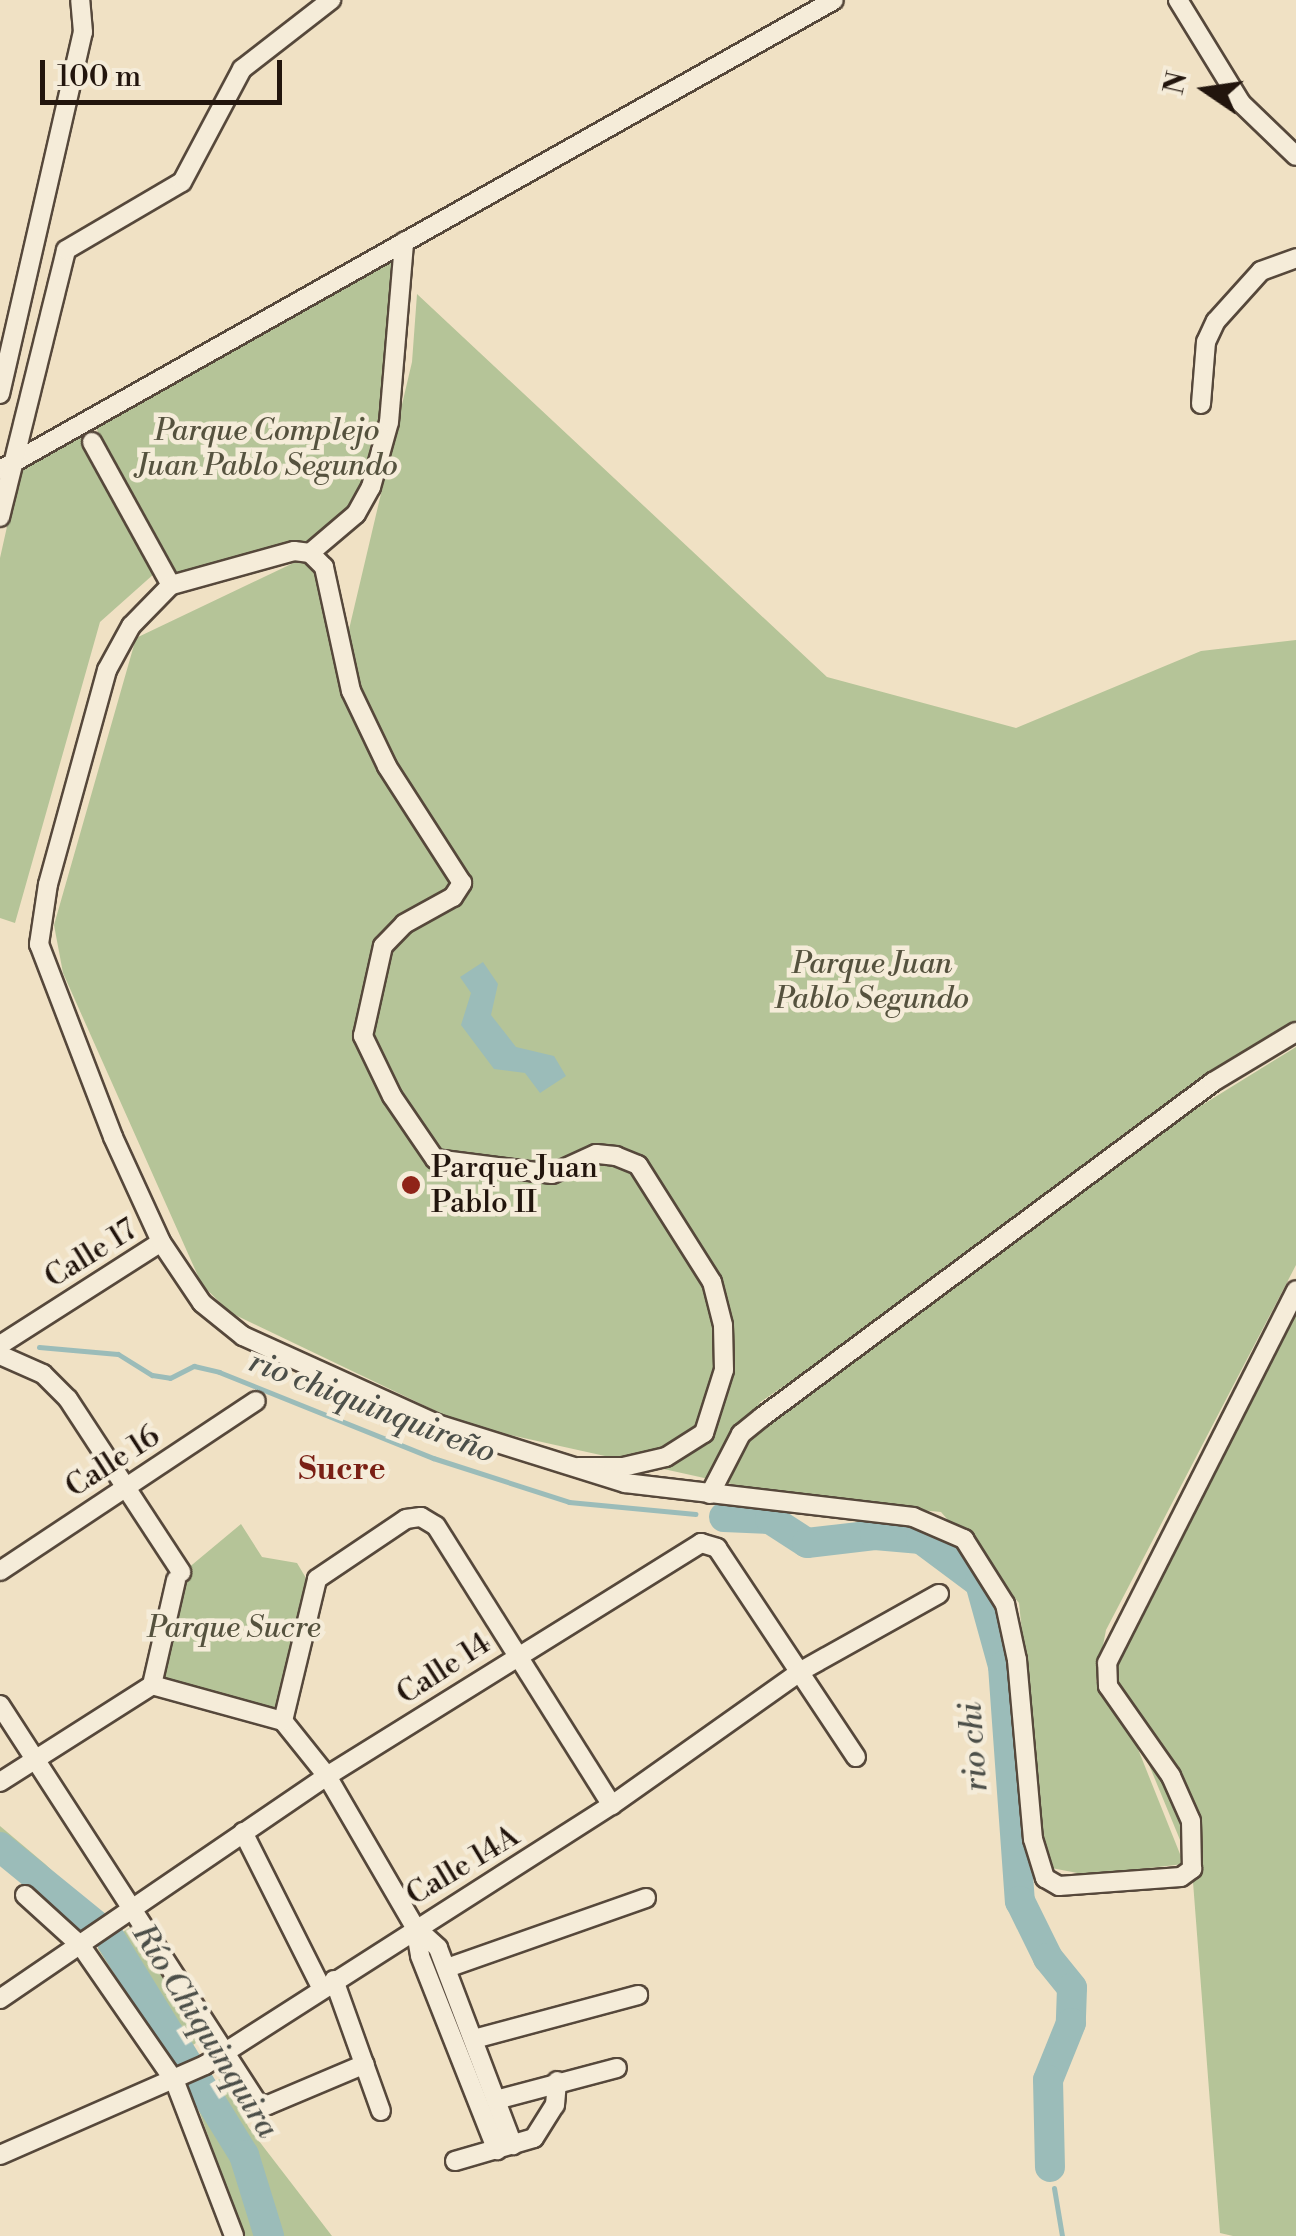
<!DOCTYPE html>
<html>
<head>
<meta charset="utf-8">
<style>
	body { margin:0 }
	#map { position:relative; width:1296px; height:2236px; overflow:hidden; background:#f0e1c4; font-family:"Libre Bodoni",serif }
	div>[style] { position:absolute }
	[style*='--x'] { left:calc(var(--x)*1px); top:calc(var(--y)*1px); width:calc(var(--w)*1px); rotate:calc(var(--a)*1deg) }
	.green>* { inset:0; background:#b5c498; transform-origin:0 0 }
	.water>* { inset:0; background:#9bbcb9 }
	.stream>* { height:5px; margin:-2.5px; padding:0 2.5px; transform-origin:2.5px; border-radius:2.5px; background:#9bbcb9 }
	.river>* { height:30px; margin:-15px; padding:0 15px; transform-origin:15px; border-radius:15px; background:#9bbcb9 }
	.roads { filter:drop-shadow(2px 0 #56483b) drop-shadow(-2px 0 #56483b) drop-shadow(0 2px #56483b) drop-shadow(0 -2px #56483b) }
	.street>* { height:18px; margin:-9px; padding:0 9px; transform-origin:9px; border-radius:9px; background:#f5ecd9 }
	.dots>* { width:28px; height:28px; translate:-50% -50%; box-sizing:border-box; border:5px solid #f5ecd9; border-radius:50% }
	span { translate:-50% -50%; white-space:nowrap; text-align:center; line-height:1.15; -webkit-text-stroke:9px #f5ecd9; paint-order:stroke }
	.park-label { font-size:30px; color:#55523e; font-style:italic }
	.poi-label { font-size:30px; color:#22150d }
	.left { translate:0 -50%; text-align:left }
	.street-label { font-size:30px; color:#22150d }
	.water-label { font-size:32px; color:#4c4f49; font-style:italic }
	.neighbourhood-label { font-size:32px; color:#7a1f14; font-weight:700 }
	.north { position:absolute; left:1156px; top:40px; width:100px; height:100px; -webkit-text-stroke:8px #f5ecd9; paint-order:stroke; rotate:283deg; font-size:28px; font-weight:700; line-height:40px; text-align:center; color:#22150d }
	.north::after { content:''; display:block; margin:auto; width:35px; height:45px; background:#22150d; clip-path:polygon(50% 0,100% 100%,50% 72%,0 100%) }
	.scale { position:absolute; left:40px; top:60px; width:242px; height:45px; box-sizing:border-box; border:5px solid #22150d; border-top:0; padding-left:12px; font-size:30px; line-height:35px; white-space:nowrap; color:#22150d; -webkit-text-stroke:8px #f5ecd9; paint-order:stroke }
</style>
</head>
<body>
<div id="map">
	<div class="green">
		<i style="clip-path:polygon(395px 259px,381px 428px,366px 484px,351px 510px,310px 545px,176px 573px,96px 428px)"></i>
		<i style="clip-path:polygon(417px 294px,827px 677px,1016px 728px,1201px 651px,1296px 640px,1296px 1021px,1043px 1209px,759px 1403px,775px 1419px,1165px 1128px,1296px 1047px,1296px 1265px,1106px 1630px,1096px 1681px,1130px 1729px,1184px 1864px,1088px 1875px,1046px 1867px,1019px 1603px,941px 1512px,794px 1498px,465px 1425px,231px 1313px,202px 1285px,63px 973px,54px 925px,136px 638px,306px 557px,347px 638px,412px 362px)"></i>
		<i style="clip-path:polygon(78px 433px,155px 573px,100px 622px,15px 923px,0 918px,0 558px,19px 473px)"></i>
		<i style="clip-path:polygon(1296px 1308px,1296px 2236px,1233px 2236px,1220px 2233px,1192px 1869px,1107px 1663px)"></i>
		<i style="clip-path:polygon(241px 1524px,262px 1557px,297px 1563px,306px 1578px,275px 1709px,161px 1679px,187px 1569px)"></i>
		<i style="clip-path:polygon(0 1826px,45px 1864px,98px 1915px,80px 1930px,0 1865px)"></i>
		<i style="left:132px;top:1926px;width:133px;height:41px;rotate:57deg"></i>
		<i style="clip-path:polygon(222px 2078px,249px 2128px,332px 2236px,244px 2236px,192px 2091px)"></i>
	</div>
	<div class="water">
		<i style="clip-path:polygon(483px 962px,498px 984px,491px 1015px,516px 1047px,554px 1056px,566px 1076px,540px 1093px,525px 1073px,494px 1069px,461px 1025px,471px 993px,460px 977px)"></i>
	</div>
	<div class="stream">
		<i style="--x:39;--y:1347;--w:79;--a:5.1"></i>
		<i style="--x:118;--y:1354;--w:40;--a:32"></i>
		<i style="--x:152;--y:1375;--w:18;--a:9"></i>
		<i style="--x:170;--y:1378;--w:27;--a:-27"></i>
		<i style="--x:194;--y:1366;--w:26;--a:13"></i>
		<i style="--x:219;--y:1372;--w:231;--a:21.9"></i>
		<i style="--x:433;--y:1458;--w:143;--a:17.9"></i>
		<i style="--x:569;--y:1502;--w:127;--a:5.4"></i>
		<i style="--x:1054;--y:2188;--w:49;--a:80.5"></i>
	</div>
	<div class="river">
		<i style="--x:724;--y:1517;--w:46;--a:2.5"></i>
		<i style="--x:770;--y:1519;--w:44;--a:33"></i>
		<i style="--x:807;--y:1543;--w:68;--a:-6.7"></i>
		<i style="--x:875;--y:1535;--w:46;--a:5"></i>
		<i style="--x:921;--y:1539;--w:74;--a:36.7"></i>
		<i style="--x:980;--y:1583;--w:86;--a:74.5"></i>
		<i style="--x:1003;--y:1666;--w:236;--a:85.9"></i>
		<i style="--x:1020;--y:1901;--w:64;--a:63.8"></i>
		<i style="--x:1048;--y:1958;--w:38;--a:51"></i>
		<i style="--x:1072;--y:1988;--w:35;--a:92"></i>
		<i style="--x:1071;--y:2023;--w:61;--a:112"></i>
		<i style="--x:1048;--y:2080;--w:87;--a:88.7"></i>
		<i style="--x:0;--y:1847;--w:139;--a:39.2"></i>
		<i style="--x:108;--y:1935;--w:259;--a:58.3"></i>
		<i style="--x:244;--y:2155;--w:85;--a:72.8"></i>
	</div>
	<div class="roads">
		<div class="street">
			<i style="--x:1178;--y:0;--w:121;--a:58.5"></i>
			<i style="--x:1241;--y:103;--w:76;--a:43.9"></i>
			<i style="--x:0;--y:394;--w:371;--a:-77.1"></i>
			<i style="--x:83;--y:32;--w:32;--a:-95"></i>
			<i style="--x:1201;--y:404;--w:62;--a:-85.4"></i>
			<i style="--x:1206;--y:342;--w:23;--a:-65"></i>
			<i style="--x:1216;--y:321;--w:67;--a:-48"></i>
			<i style="--x:1261;--y:271;--w:37;--a:-20"></i>
			<i style="--x:92;--y:442;--w:163;--a:61.1"></i>
			<i style="--x:0;--y:470;--w:957;--a:-29.4"></i>
			<i style="--x:0;--y:517;--w:275;--a:-76.1"></i>
			<i style="--x:66;--y:250;--w:134;--a:-30.4"></i>
			<i style="--x:182;--y:182;--w:128;--a:-62"></i>
			<i style="--x:242;--y:69;--w:113;--a:-37.8"></i>
			<i style="--x:310;--y:553;--w:60;--a:-40.3"></i>
			<i style="--x:356;--y:514;--w:31;--a:-61"></i>
			<i style="--x:371;--y:487;--w:67;--a:-74.5"></i>
			<i style="--x:389;--y:422;--w:181;--a:-85.2"></i>
			<i style="--x:0;--y:1345;--w:191;--a:-32.6"></i>
			<i style="--x:0;--y:1355;--w:47;--a:23.8"></i>
			<i style="--x:43;--y:1374;--w:35;--a:45"></i>
			<i style="--x:68;--y:1399;--w:207;--a:56.8"></i>
			<i style="--x:578;--y:1467;--w:45;--a:0"></i>
			<i style="--x:623;--y:1467;--w:44;--a:-13.1"></i>
			<i style="--x:666;--y:1457;--w:45;--a:-32.3"></i>
			<i style="--x:704;--y:1433;--w:66;--a:-72.4"></i>
			<i style="--x:724;--y:1370;--w:45;--a:-91.3"></i>
			<i style="--x:723;--y:1325;--w:44;--a:-104.3"></i>
			<i style="--x:712;--y:1282;--w:138;--a:-122.3"></i>
			<i style="--x:638;--y:1165;--w:24;--a:-158"></i>
			<i style="--x:616;--y:1156;--w:20;--a:-174"></i>
			<i style="--x:596;--y:1154;--w:48;--a:155.6"></i>
			<i style="--x:552;--y:1174;--w:118;--a:-172.7"></i>
			<i style="--x:435;--y:1159;--w:76;--a:-124.3"></i>
			<i style="--x:392;--y:1096;--w:67;--a:-115.8"></i>
			<i style="--x:363;--y:1036;--w:92;--a:-77.5"></i>
			<i style="--x:383;--y:946;--w:30;--a:-46"></i>
			<i style="--x:404;--y:924;--w:56;--a:-28.9"></i>
			<i style="--x:453;--y:897;--w:17;--a:-57"></i>
			<i style="--x:462;--y:883;--w:139;--a:-122.7"></i>
			<i style="--x:387;--y:766;--w:83;--a:-115.6"></i>
			<i style="--x:351;--y:691;--w:127;--a:-102.3"></i>
			<i style="--x:324;--y:567;--w:20;--a:-135"></i>
			<i style="--x:310;--y:553;--w:16;--a:-173"></i>
			<i style="--x:294;--y:551;--w:128;--a:164.5"></i>
			<i style="--x:171;--y:585;--w:57;--a:134.3"></i>
			<i style="--x:131;--y:626;--w:50;--a:118.6"></i>
			<i style="--x:107;--y:670;--w:222;--a:105.4"></i>
			<i style="--x:48;--y:884;--w:61;--a:98.5"></i>
			<i style="--x:39;--y:944;--w:207;--a:69"></i>
			<i style="--x:113;--y:1137;--w:115;--a:65.4"></i>
			<i style="--x:161;--y:1242;--w:73;--a:56.1"></i>
			<i style="--x:202;--y:1303;--w:53;--a:38.8"></i>
			<i style="--x:243;--y:1336;--w:213;--a:24.4"></i>
			<i style="--x:437;--y:1424;--w:197;--a:17.4"></i>
			<i style="--x:625;--y:1483;--w:290;--a:6.7"></i>
			<i style="--x:913;--y:1517;--w:56;--a:23.3"></i>
			<i style="--x:964;--y:1539;--w:77;--a:57.8"></i>
			<i style="--x:1005;--y:1604;--w:57;--a:77.9"></i>
			<i style="--x:1017;--y:1660;--w:180;--a:84.9"></i>
			<i style="--x:1033;--y:1839;--w:41;--a:72.9"></i>
			<i style="--x:1045;--y:1878;--w:16;--a:30"></i>
			<i style="--x:1059;--y:1886;--w:122;--a:-4.2"></i>
			<i style="--x:1181;--y:1877;--w:14;--a:-36"></i>
			<i style="--x:1192;--y:1869;--w:48;--a:-91.2"></i>
			<i style="--x:1191;--y:1821;--w:49;--a:-114"></i>
			<i style="--x:1171;--y:1776;--w:110;--a:-125"></i>
			<i style="--x:1108;--y:1686;--w:23;--a:-92"></i>
			<i style="--x:1107;--y:1663;--w:418;--a:-63.1"></i>
			<i style="--x:710;--y:1494;--w:68;--a:-62.7"></i>
			<i style="--x:741;--y:1434;--w:27;--a:-39"></i>
			<i style="--x:762;--y:1417;--w:562;--a:-36.6"></i>
			<i style="--x:1213;--y:1082;--w:97;--a:-31.1"></i>
			<i style="--x:0;--y:1571;--w:307;--a:-33.6"></i>
			<i style="--x:152;--y:1685;--w:136;--a:15.4"></i>
			<i style="--x:283;--y:1721;--w:70;--a:51.3"></i>
			<i style="--x:327;--y:1776;--w:175;--a:59.8"></i>
			<i style="--x:415;--y:1927;--w:29;--a:80"></i>
			<i style="--x:420;--y:1956;--w:209;--a:68.4"></i>
			<i style="--x:152;--y:1685;--w:108;--a:-77.1"></i>
			<i style="--x:0;--y:1705;--w:474;--a:57.1"></i>
			<i style="--x:257;--y:2103;--w:11;--a:10"></i>
			<i style="--x:268;--y:2105;--w:105;--a:-22.9"></i>
			<i style="--x:283;--y:1721;--w:146;--a:-76.5"></i>
			<i style="--x:317;--y:1579;--w:107;--a:-34"></i>
			<i style="--x:406;--y:1519;--w:15;--a:-8"></i>
			<i style="--x:421;--y:1517;--w:17;--a:31"></i>
			<i style="--x:436;--y:1526;--w:330;--a:57.8"></i>
			<i style="--x:0;--y:1782;--w:180;--a:-32.5"></i>
			<i style="--x:243;--y:1832;--w:174;--a:63.3"></i>
			<i style="--x:25;--y:1895;--w:76;--a:42.3"></i>
			<i style="--x:81;--y:1946;--w:165;--a:55.3"></i>
			<i style="--x:175;--y:2082;--w:165;--a:69"></i>
			<i style="--x:415;--y:1927;--w:31;--a:42"></i>
			<i style="--x:438;--y:1948;--w:211;--a:69.2"></i>
			<i style="--x:447;--y:1968;--w:211;--a:-19.4"></i>
			<i style="--x:334;--y:1980;--w:139;--a:70.3"></i>
			<i style="--x:0;--y:1999;--w:396;--a:-34.3"></i>
			<i style="--x:327;--y:1776;--w:441;--a:-31.9"></i>
			<i style="--x:701;--y:1543;--w:17;--a:17"></i>
			<i style="--x:717;--y:1548;--w:251;--a:56.4"></i>
			<i style="--x:474;--y:2039;--w:170;--a:-15"></i>
			<i style="--x:496;--y:2100;--w:125;--a:-14.8"></i>
			<i style="--x:0;--y:2155;--w:224;--a:-23.7"></i>
			<i style="--x:205;--y:2065;--w:483;--a:-32.6"></i>
			<i style="--x:612;--y:1805;--w:232;--a:-35.3"></i>
			<i style="--x:801;--y:1671;--w:158;--a:-29.2"></i>
			<i style="--x:455;--y:2161;--w:82;--a:-16.2"></i>
			<i style="--x:534;--y:2138;--w:39;--a:-58"></i>
			<i style="--x:555;--y:2105;--w:24;--a:-85"></i>
		</div>
	</div>
	<div class="dots">
		<i style="left:411px;top:1185px;background:#8f2418"></i>
	</div>
	<div class="park-label">
		<span style="left:267px;top:448px">Parque Complejo<br>Juan Pablo Segundo</span>
		<span style="left:872px;top:981px">Parque Juan<br>Pablo Segundo</span>
		<span style="left:234px;top:1628px">Parque Sucre</span>
	</div>
	<div class="poi-label">
		<span class="left" style="left:431px;top:1185px">Parque Juan<br>Pablo II</span>
	</div>
	<div class="street-label">
		<span style="left:91px;top:1254px;rotate:-32deg">Calle 17</span>
		<span style="left:113px;top:1462px;rotate:-33deg">Calle 16</span>
		<span style="left:444px;top:1669px;rotate:-33deg">Calle 14</span>
		<span style="left:463px;top:1866px;rotate:-31deg">Calle 14A</span>
	</div>
	<div class="water-label">
		<span style="left:372px;top:1407px;rotate:21deg">rio chiquinquireño</span>
		<span style="left:974px;top:1747px;rotate:-94deg">rio chi</span>
		<span style="left:205px;top:2031px;rotate:58deg">Río Chiquinquira</span>
	</div>
	<div class="neighbourhood-label">
		<span style="left:342px;top:1469px">Sucre</span>
	</div>
	<div class="north">N</div>
	<div class="scale">100 m</div>
</div>
</body>
</html>
